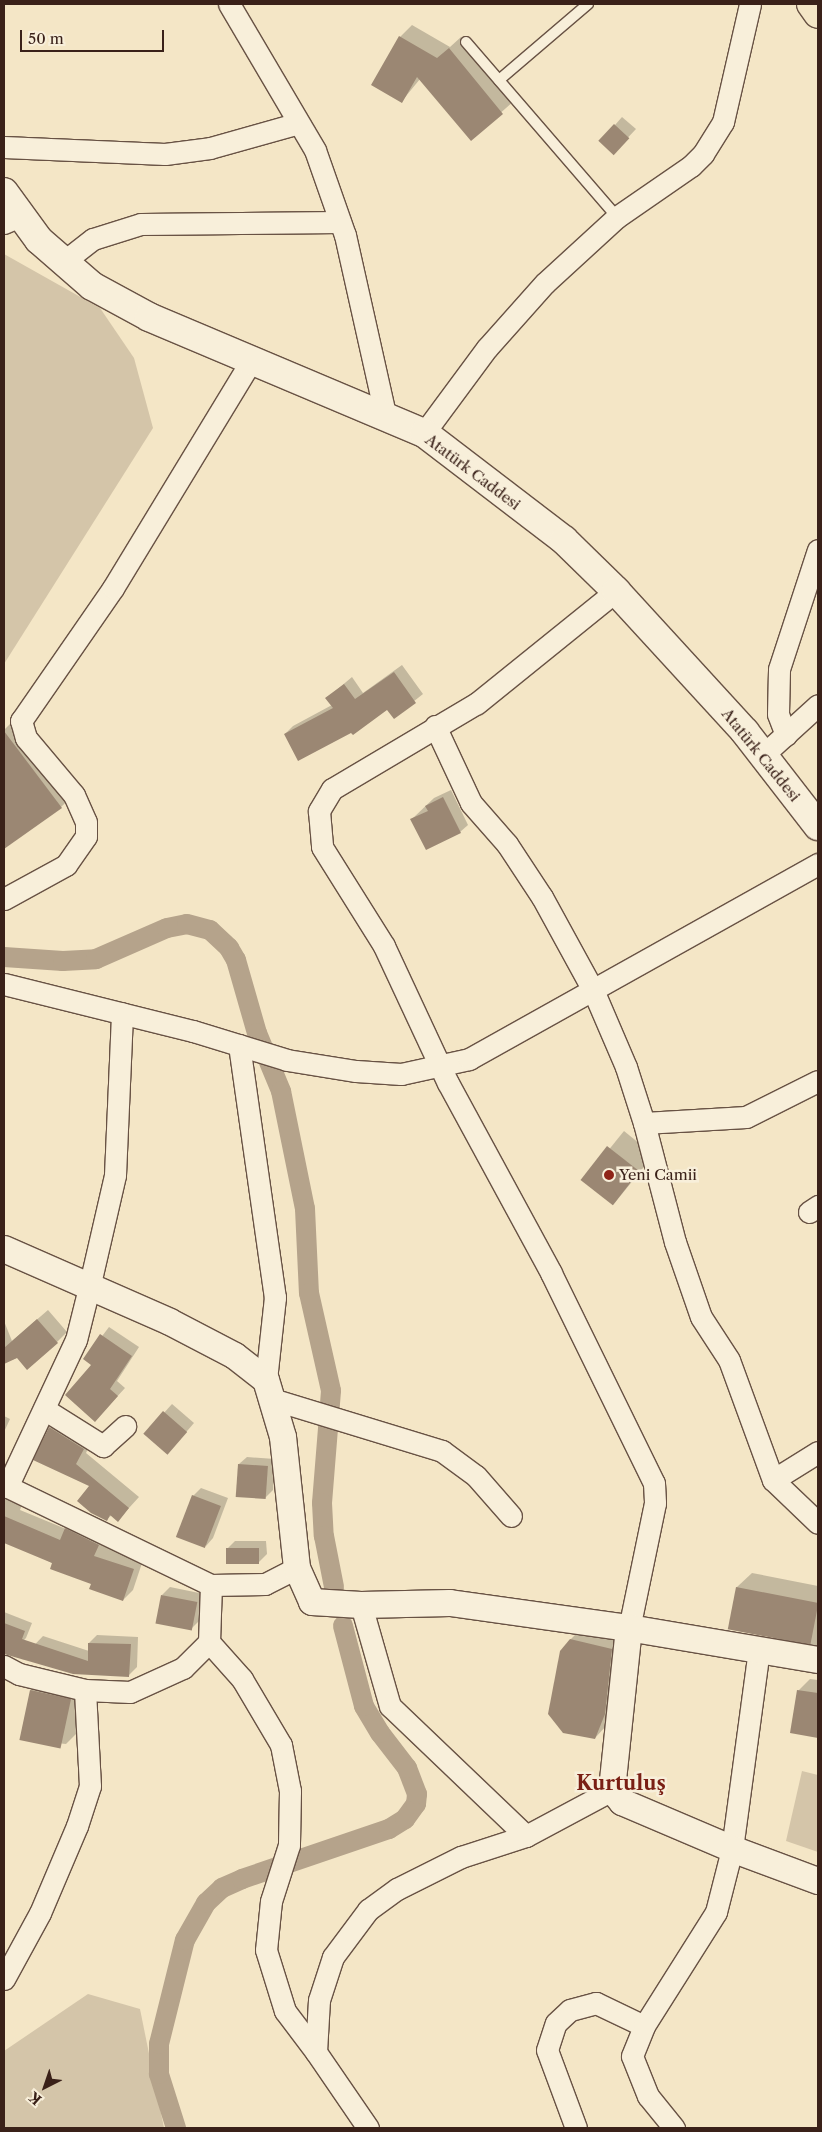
<!DOCTYPE html>
<html>
<head>
<meta charset="utf-8">
<style>
	body { margin:0 }
	#map { position:relative; width:822px; height:2132px; overflow:hidden; background:#f4e6c6; font-family:"Libre Caslon Text",serif }
	div>[style] { position:absolute }
	[style*='--x'] { left:calc(var(--x)*1px); top:calc(var(--y)*1px); width:calc(var(--w)*1px); rotate:calc(var(--a)*1deg) }
	.green>* { inset:0; background:#d4c5a9 }
	.shadow>* { inset:0; background:#0003; transform-origin:0 0 }
	.canal>* { height:20px; margin:-10px; padding:0 10px; transform-origin:10px; border-radius:10px; background:#b5a38b }
	.building>* { inset:0; background:#9b8773; transform-origin:0 0 }
	.roads { filter:drop-shadow(1px 0 #685244) drop-shadow(-1px 0 #685244) drop-shadow(0 1px #685244) drop-shadow(0 -1px #685244) }
	.service>* { height:10px; margin:-5px; padding:0 5px; transform-origin:5px; border-radius:5px; background:#f8efda }
	.minor>* { height:21px; margin:-10.5px; padding:0 10.5px; transform-origin:10.5px; border-radius:10.5px; background:#f8efda }
	.tertiary>* { height:26px; margin:-13px; padding:0 13px; transform-origin:13px; border-radius:13px; background:#f8efda }
	.secondary>* { height:28px; margin:-14px; padding:0 14px; transform-origin:14px; border-radius:14px; background:#f8efda }
	.trunk>* { height:28px; margin:-14px; padding:0 14px; transform-origin:14px; border-radius:14px; background:#f4e6c6 }
	.dots>* { width:14px; height:14px; translate:-50% -50%; box-sizing:border-box; border:2px solid #f8efda; border-radius:50% }
	span { translate:-50% -50%; white-space:nowrap; text-align:center; line-height:1.15; -webkit-text-stroke:5px #f8efda; paint-order:stroke }
	.street-label { font-size:15px; color:#3a2119 }
	.poi-label { font-size:15px; color:#3a2119 }
	.left { translate:0 -50%; text-align:left }
	.district-label { font-size:20px; color:#7a1f14; font-weight:700 }
	.frame { position:absolute; inset:0; border:5px solid #3a2119; pointer-events:none }
	.north { position:absolute; left:20px; top:2062px; width:50px; height:50px; -webkit-text-stroke:4px #f8efda; paint-order:stroke; rotate:221deg; font-size:14px; font-weight:700; line-height:20px; text-align:center; color:#3a2119 }
	.north::after { content:''; display:block; margin:auto; width:18px; height:22px; background:#3a2119; clip-path:polygon(50% 0,100% 100%,50% 72%,0 100%) }
	.scale { position:absolute; left:20px; top:30px; width:144px; height:22px; box-sizing:border-box; border:2px solid #3a2119; border-top:0; padding-left:6px; font-size:15px; line-height:18px; white-space:nowrap; color:#3a2119; -webkit-text-stroke:4px #f8efda; paint-order:stroke }
</style>
</head>
<body>
<div id="map">
	<div class="green">
		<i style="clip-path:polygon(4px 254px,100px 308px,134px 358px,153px 428px,4px 664px)"></i>
		<i style="clip-path:polygon(802px 1771px,818px 1775px,818px 1852px,786px 1841px)"></i>
		<i style="clip-path:polygon(88px 1994px,140px 2009px,164px 2128px,4px 2128px,4px 2051px)"></i>
	</div>
	<div class="shadow">
		<i style="clip-path:polygon(412px 25px,450px 47px,461px 37px,514px 101px,471px 139px,420px 79px,402px 101px,400px 37px)"></i>
		<i style="clip-path:polygon(622px 117px,636px 129px,621px 145px,615px 125px)"></i>
		<i style="clip-path:polygon(402px 665px,423px 694px,394px 717px,387px 708px,351px 731px,285px 734px,293px 726px,332px 705px,327px 698px,352px 677px,363px 693px)"></i>
		<i style="clip-path:polygon(19px 715px,77px 792px,61px 807px,4px 848px,4px 730px)"></i>
		<i style="clip-path:polygon(451px 790px,468px 825px,460px 832px,412px 819px,434px 798px)"></i>
		<i style="left:624px;top:1131px;width:38px;height:64px;rotate:39deg"></i>
		<i style="clip-path:polygon(48px 1310px,67px 1332px,57px 1342px,4px 1363px,4px 1321px,12px 1341px)"></i>
		<i style="clip-path:polygon(109px 1327px,139px 1347px,117px 1381px,125px 1388px,103px 1412px,93px 1364px,87px 1356px)"></i>
		<i style="clip-path:polygon(172px 1404px,194px 1423px,175px 1445px,145px 1434px)"></i>
		<i style="clip-path:polygon(4px 1416px,10px 1419px,4px 1432px)"></i>
		<i style="clip-path:polygon(60px 1417px,93px 1438px,86px 1453px,139px 1497px,118px 1520px,112px 1515px,107px 1519px,91px 1486px,35px 1460px,50px 1428px)"></i>
		<i style="clip-path:polygon(247px 1457px,275px 1459px,273px 1490px,265px 1498px,239px 1464px)"></i>
		<i style="clip-path:polygon(4px 1484px,25px 1495px,20px 1510px,66px 1529px,75px 1519px,108px 1535px,103px 1546px,143px 1560px,133px 1590px,123px 1600px,4px 1538px)"></i>
		<i style="clip-path:polygon(201px 1488px,228px 1498px,213px 1538px,206px 1546px,193px 1496px)"></i>
		<i style="clip-path:polygon(235px 1541px,266px 1541px,267px 1554px,259px 1562px,227px 1549px)"></i>
		<i style="clip-path:polygon(752px 1573px,818px 1586px,818px 1646px,729px 1628px,737px 1587px)"></i>
		<i style="clip-path:polygon(170px 1587px,204px 1594px,199px 1621px,191px 1629px,162px 1595px)"></i>
		<i style="clip-path:polygon(4px 1612px,32px 1623px,26px 1638px,18px 1646px,4px 1652px)"></i>
		<i style="clip-path:polygon(583px 1627px,623px 1637px,607px 1725px,595px 1738px,571px 1639px)"></i>
		<i style="clip-path:polygon(97px 1635px,138px 1637px,137px 1667px,129px 1675px,21px 1659px,43px 1636px,89px 1651px,89px 1643px)"></i>
		<i style="clip-path:polygon(43px 1678px,82px 1688px,78px 1732px,66px 1744px,27px 1740px,31px 1690px)"></i>
		<i style="clip-path:polygon(810px 1679px,818px 1680px,818px 1737px,792px 1732px,798px 1691px)"></i>
	</div>
	<div class="canal">
		<i style="--x:4;--y:957;--w:59;--a:3.9"></i>
		<i style="--x:63;--y:961;--w:33;--a:-3"></i>
		<i style="--x:96;--y:959;--w:77;--a:-23.6"></i>
		<i style="--x:167;--y:928;--w:20;--a:-11"></i>
		<i style="--x:187;--y:924;--w:24;--a:15"></i>
		<i style="--x:210;--y:930;--w:26;--a:43"></i>
		<i style="--x:229;--y:948;--w:14;--a:60"></i>
		<i style="--x:236;--y:960;--w:76;--a:74"></i>
		<i style="--x:257;--y:1033;--w:63;--a:67.5"></i>
		<i style="--x:281;--y:1091;--w:120;--a:78.5"></i>
		<i style="--x:305;--y:1209;--w:84;--a:87.3"></i>
		<i style="--x:309;--y:1293;--w:100;--a:77.3"></i>
		<i style="--x:331;--y:1391;--w:112;--a:94.6"></i>
		<i style="--x:322;--y:1503;--w:33;--a:87"></i>
		<i style="--x:324;--y:1536;--w:52;--a:78.9"></i>
		<i style="--x:176;--y:2128;--w:57;--a:-107.5"></i>
		<i style="--x:159;--y:2074;--w:30;--a:-90"></i>
		<i style="--x:159;--y:2044;--w:107;--a:-76"></i>
		<i style="--x:185;--y:1940;--w:43;--a:-60.4"></i>
		<i style="--x:206;--y:1903;--w:22;--a:-43"></i>
		<i style="--x:222;--y:1888;--w:22;--a:-24"></i>
		<i style="--x:242;--y:1879;--w:155;--a:-18.8"></i>
		<i style="--x:389;--y:1829;--w:19;--a:-32"></i>
		<i style="--x:405;--y:1819;--w:19;--a:-54"></i>
		<i style="--x:416;--y:1804;--w:10;--a:-84"></i>
		<i style="--x:417;--y:1794;--w:28;--a:-111"></i>
		<i style="--x:407;--y:1768;--w:44;--a:-127.6"></i>
		<i style="--x:380;--y:1733;--w:31;--a:-121"></i>
		<i style="--x:364;--y:1706;--w:83;--a:-104.7"></i>
	</div>
	<div class="building">
		<i style="clip-path:polygon(399px 36px,437px 58px,449px 48px,503px 114px,471px 141px,417px 77px,402px 103px,371px 85px)"></i>
		<i style="left:614px;top:124px;width:21px;height:23px;rotate:43deg"></i>
		<i style="clip-path:polygon(394px 672px,416px 703px,394px 719px,387px 710px,353px 735px,351px 733px,298px 761px,284px 734px,333px 708px,325px 698px,344px 684px,355px 699px)"></i>
		<i style="clip-path:polygon(4px 731px,62px 808px,4px 849px)"></i>
		<i style="clip-path:polygon(443px 797px,461px 833px,426px 850px,410px 819px,428px 811px,425px 806px)"></i>
		<i style="left:607px;top:1146px;width:41px;height:43px;rotate:38deg"></i>
		<i style="clip-path:polygon(37px 1319px,58px 1343px,27px 1370px,17px 1358px,4px 1364px,4px 1348px)"></i>
		<i style="clip-path:polygon(100px 1334px,132px 1356px,110px 1389px,118px 1396px,95px 1422px,65px 1395px,91px 1365px,83px 1359px)"></i>
		<i style="left:163px;top:1411px;width:32px;height:30px;rotate:41deg"></i>
		<i style="clip-path:polygon(49px 1427px,84px 1449px,76px 1464px,129px 1508px,118px 1522px,110px 1515px,107px 1521px,91px 1513px,77px 1501px,89px 1486px,33px 1460px)"></i>
		<i style="left:238px;top:1464px;width:30px;height:33px;rotate:4deg"></i>
		<i style="left:192px;top:1495px;width:31px;height:45px;rotate:21deg"></i>
		<i style="clip-path:polygon(4px 1516px,60px 1540px,65px 1528px,99px 1545px,94px 1556px,134px 1569px,123px 1601px,89px 1589px,91px 1584px,50px 1569px,52px 1563px,4px 1543px)"></i>
		<i style="left:259px;top:1548px;width:16px;height:33px;rotate:90deg"></i>
		<i style="left:736px;top:1587px;width:84px;height:43px;rotate:11deg"></i>
		<i style="left:161px;top:1595px;width:37px;height:29px;rotate:11deg"></i>
		<i style="clip-path:polygon(4px 1623px,25px 1631px,22px 1639px,88px 1661px,88px 1643px,131px 1644px,129px 1677px,73px 1674px,4px 1654px)"></i>
		<i style="clip-path:polygon(570px 1639px,612px 1649px,605px 1714px,595px 1739px,563px 1733px,548px 1714px,560px 1651px)"></i>
		<i style="left:30px;top:1690px;width:42px;height:51px;rotate:12deg"></i>
		<i style="clip-path:polygon(797px 1690px,818px 1693px,818px 1738px,790px 1733px)"></i>
	</div>
	<div class="roads">
		<div class="service">
			<i style="--x:466;--y:42;--w:231;--a:49.2"></i>
			<i style="--x:499;--y:80;--w:117;--a:-40.5"></i>
		</div>
		<div class="minor">
			<i style="--x:229;--y:4;--w:169;--a:59.5"></i>
			<i style="--x:315;--y:150;--w:90;--a:70.6"></i>
			<i style="--x:345;--y:235;--w:188;--a:77.4"></i>
			<i style="--x:4;--y:147;--w:161;--a:2.5"></i>
			<i style="--x:165;--y:154;--w:45;--a:-7.6"></i>
			<i style="--x:210;--y:148;--w:92;--a:-15.7"></i>
			<i style="--x:4;--y:223;--w:17;--a:-24"></i>
			<i style="--x:62;--y:263;--w:39;--a:-38"></i>
			<i style="--x:93;--y:239;--w:50;--a:-17.4"></i>
			<i style="--x:141;--y:224;--w:199;--a:-0.6"></i>
			<i style="--x:424;--y:433;--w:106;--a:-53.5"></i>
			<i style="--x:487;--y:348;--w:87;--a:-48.3"></i>
			<i style="--x:545;--y:283;--w:98;--a:-42.5"></i>
			<i style="--x:617;--y:217;--w:90;--a:-34.6"></i>
			<i style="--x:691;--y:166;--w:17;--a:-45"></i>
			<i style="--x:703;--y:154;--w:38;--a:-58"></i>
			<i style="--x:723;--y:122;--w:121;--a:-77.1"></i>
			<i style="--x:616;--y:591;--w:179;--a:141.1"></i>
			<i style="--x:477;--y:703;--w:169;--a:149.3"></i>
			<i style="--x:332;--y:789;--w:26;--a:121"></i>
			<i style="--x:319;--y:811;--w:36;--a:85"></i>
			<i style="--x:322;--y:847;--w:117;--a:57.9"></i>
			<i style="--x:384;--y:946;--w:151;--a:65"></i>
			<i style="--x:448;--y:1083;--w:216;--a:61.5"></i>
			<i style="--x:551;--y:1273;--w:234;--a:63.9"></i>
			<i style="--x:654;--y:1483;--w:20;--a:87"></i>
			<i style="--x:655;--y:1503;--w:128;--a:101.7"></i>
			<i style="--x:435;--y:726;--w:85;--a:64.9"></i>
			<i style="--x:471;--y:803;--w:55;--a:48.7"></i>
			<i style="--x:507;--y:844;--w:64;--a:56.6"></i>
			<i style="--x:542;--y:897;--w:106;--a:61.3"></i>
			<i style="--x:593;--y:990;--w:84;--a:66.8"></i>
			<i style="--x:626;--y:1067;--w:59;--a:72.2"></i>
			<i style="--x:644;--y:1123;--w:123;--a:75.4"></i>
			<i style="--x:675;--y:1242;--w:79;--a:70.9"></i>
			<i style="--x:701;--y:1317;--w:51;--a:56.9"></i>
			<i style="--x:729;--y:1360;--w:128;--a:69.9"></i>
			<i style="--x:773;--y:1480;--w:62;--a:43.7"></i>
			<i style="--x:786;--y:735;--w:22;--a:-111"></i>
			<i style="--x:778;--y:714;--w:45;--a:-88.7"></i>
			<i style="--x:779;--y:669;--w:125;--a:-71.9"></i>
			<i style="--x:763;--y:755;--w:74;--a:-42.3"></i>
			<i style="--x:4;--y:899;--w:71;--a:-28.7"></i>
			<i style="--x:66;--y:865;--w:35;--a:-55"></i>
			<i style="--x:86;--y:836;--w:14;--a:-90"></i>
			<i style="--x:86;--y:822;--w:30;--a:-114"></i>
			<i style="--x:74;--y:795;--w:75;--a:-130.1"></i>
			<i style="--x:26;--y:738;--w:18;--a:-106"></i>
			<i style="--x:21;--y:721;--w:162;--a:-55.3"></i>
			<i style="--x:113;--y:588;--w:266;--a:-58.7"></i>
			<i style="--x:4;--y:984;--w:195;--a:14"></i>
			<i style="--x:193;--y:1031;--w:98;--a:17.1"></i>
			<i style="--x:287;--y:1060;--w:70;--a:9.1"></i>
			<i style="--x:356;--y:1071;--w:45;--a:3.8"></i>
			<i style="--x:401;--y:1074;--w:70;--a:-12.4"></i>
			<i style="--x:469;--y:1059;--w:400;--a:-29.2"></i>
			<i style="--x:239;--y:1045;--w:255;--a:81.9"></i>
			<i style="--x:275;--y:1297;--w:83;--a:96.2"></i>
			<i style="--x:644;--y:1123;--w:102;--a:-3.4"></i>
			<i style="--x:746;--y:1117;--w:80;--a:-26.6"></i>
			<i style="--x:809;--y:1212;--w:11;--a:-34"></i>
			<i style="--x:272;--y:1399;--w:178;--a:17"></i>
			<i style="--x:442;--y:1451;--w:42;--a:36.3"></i>
			<i style="--x:476;--y:1476;--w:53;--a:48.8"></i>
			<i style="--x:44;--y:1409;--w:70;--a:32.1"></i>
			<i style="--x:103;--y:1446;--w:30;--a:-42"></i>
			<i style="--x:773;--y:1480;--w:53;--a:-31.9"></i>
			<i style="--x:4;--y:1485;--w:230;--a:25.8"></i>
			<i style="--x:211;--y:1585;--w:54;--a:-1.1"></i>
			<i style="--x:265;--y:1584;--w:36;--a:-27"></i>
			<i style="--x:7;--y:1487;--w:162;--a:-64.9"></i>
			<i style="--x:76;--y:1340;--w:54;--a:-76"></i>
			<i style="--x:89;--y:1288;--w:116;--a:-77"></i>
			<i style="--x:115;--y:1175;--w:162;--a:-87.5"></i>
			<i style="--x:211;--y:1585;--w:57;--a:92"></i>
			<i style="--x:209;--y:1642;--w:50;--a:48.3"></i>
			<i style="--x:242;--y:1679;--w:77;--a:59.4"></i>
			<i style="--x:281;--y:1745;--w:47;--a:78.9"></i>
			<i style="--x:290;--y:1791;--w:54;--a:91.1"></i>
			<i style="--x:289;--y:1845;--w:59;--a:107.8"></i>
			<i style="--x:271;--y:1901;--w:49;--a:95.8"></i>
			<i style="--x:266;--y:1950;--w:64;--a:72.7"></i>
			<i style="--x:285;--y:2011;--w:51;--a:52.9"></i>
			<i style="--x:361;--y:1605;--w:105;--a:74"></i>
			<i style="--x:390;--y:1706;--w:188;--a:43.7"></i>
			<i style="--x:4;--y:1666;--w:17;--a:28"></i>
			<i style="--x:19;--y:1674;--w:68;--a:13.6"></i>
			<i style="--x:85;--y:1690;--w:45;--a:2.5"></i>
			<i style="--x:130;--y:1692;--w:58;--a:-24.4"></i>
			<i style="--x:183;--y:1668;--w:37;--a:-45"></i>
			<i style="--x:4;--y:1979;--w:75;--a:-61.4"></i>
			<i style="--x:40;--y:1913;--w:95;--a:-67"></i>
			<i style="--x:77;--y:1826;--w:42;--a:-72"></i>
			<i style="--x:90;--y:1786;--w:96;--a:-93"></i>
			<i style="--x:368;--y:2128;--w:92;--a:-124.4"></i>
			<i style="--x:316;--y:2052;--w:52;--a:-86.7"></i>
			<i style="--x:319;--y:2000;--w:45;--a:-72"></i>
			<i style="--x:333;--y:1957;--w:59;--a:-53.3"></i>
			<i style="--x:368;--y:1910;--w:36;--a:-36"></i>
			<i style="--x:397;--y:1889;--w:72;--a:-26.6"></i>
			<i style="--x:461;--y:1857;--w:68;--a:-17.9"></i>
			<i style="--x:526;--y:1836;--w:98;--a:-28.1"></i>
			<i style="--x:576;--y:2128;--w:83;--a:-110.4"></i>
			<i style="--x:547;--y:2050;--w:28;--a:-72"></i>
			<i style="--x:556;--y:2023;--w:19;--a:-43"></i>
			<i style="--x:570;--y:2010;--w:27;--a:-15"></i>
			<i style="--x:596;--y:2003;--w:53;--a:25.6"></i>
			<i style="--x:674;--y:2128;--w:41;--a:-129.1"></i>
			<i style="--x:648;--y:2096;--w:43;--a:-111.8"></i>
			<i style="--x:632;--y:2056;--w:32;--a:-68"></i>
			<i style="--x:644;--y:2026;--w:135;--a:-57.7"></i>
			<i style="--x:716;--y:1912;--w:65;--a:-75.7"></i>
			<i style="--x:732;--y:1849;--w:202;--a:-82.3"></i>
		</div>
		<div class="tertiary">
			<i style="--x:4;--y:1249;--w:181;--a:23.7"></i>
			<i style="--x:170;--y:1322;--w:73;--a:27.6"></i>
			<i style="--x:235;--y:1356;--w:39;--a:38"></i>
			<i style="--x:266;--y:1380;--w:59;--a:73.4"></i>
			<i style="--x:283;--y:1437;--w:132;--a:83.9"></i>
			<i style="--x:297;--y:1568;--w:37;--a:66"></i>
			<i style="--x:312;--y:1602;--w:49;--a:3.5"></i>
			<i style="--x:361;--y:1605;--w:89;--a:-1.3"></i>
			<i style="--x:450;--y:1603;--w:181;--a:8"></i>
			<i style="--x:629;--y:1628;--w:192;--a:9.6"></i>
			<i style="--x:629;--y:1628;--w:163;--a:96"></i>
			<i style="--x:612;--y:1790;--w:16;--a:50"></i>
			<i style="--x:622;--y:1802;--w:120;--a:23.1"></i>
			<i style="--x:732;--y:1849;--w:92;--a:20.4"></i>
		</div>
		<div class="secondary">
			<i style="--x:4;--y:192;--w:59;--a:53.9"></i>
			<i style="--x:39;--y:240;--w:70;--a:41"></i>
			<i style="--x:92;--y:286;--w:65;--a:28.5"></i>
			<i style="--x:149;--y:317;--w:298;--a:22.9"></i>
			<i style="--x:424;--y:433;--w:176;--a:37.4"></i>
			<i style="--x:564;--y:540;--w:73;--a:44.4"></i>
			<i style="--x:616;--y:591;--w:191;--a:47.5"></i>
			<i style="--x:745;--y:732;--w:119;--a:52.2"></i>
		</div>
		<div class="trunk">
			<i style="--x:811;--y:4;--w:12;--a:55"></i>
		</div>
	</div>
	<div class="dots">
		<i style="left:609px;top:1175px;background:#8f2418"></i>
	</div>
	<div class="street-label">
		<span style="left:473px;top:472px;rotate:37deg">Atatürk Caddesi</span>
		<span style="left:761px;top:755px;rotate:51deg">Atatürk Caddesi</span>
	</div>
	<div class="poi-label">
		<span class="left" style="left:619px;top:1175px">Yeni Camii</span>
	</div>
	<div class="district-label">
		<span style="left:621px;top:1783px">Kurtuluş</span>
	</div>
	<div class="frame"></div>
	<div class="north">K</div>
	<div class="scale">50 m</div>
</div>
</body>
</html>
